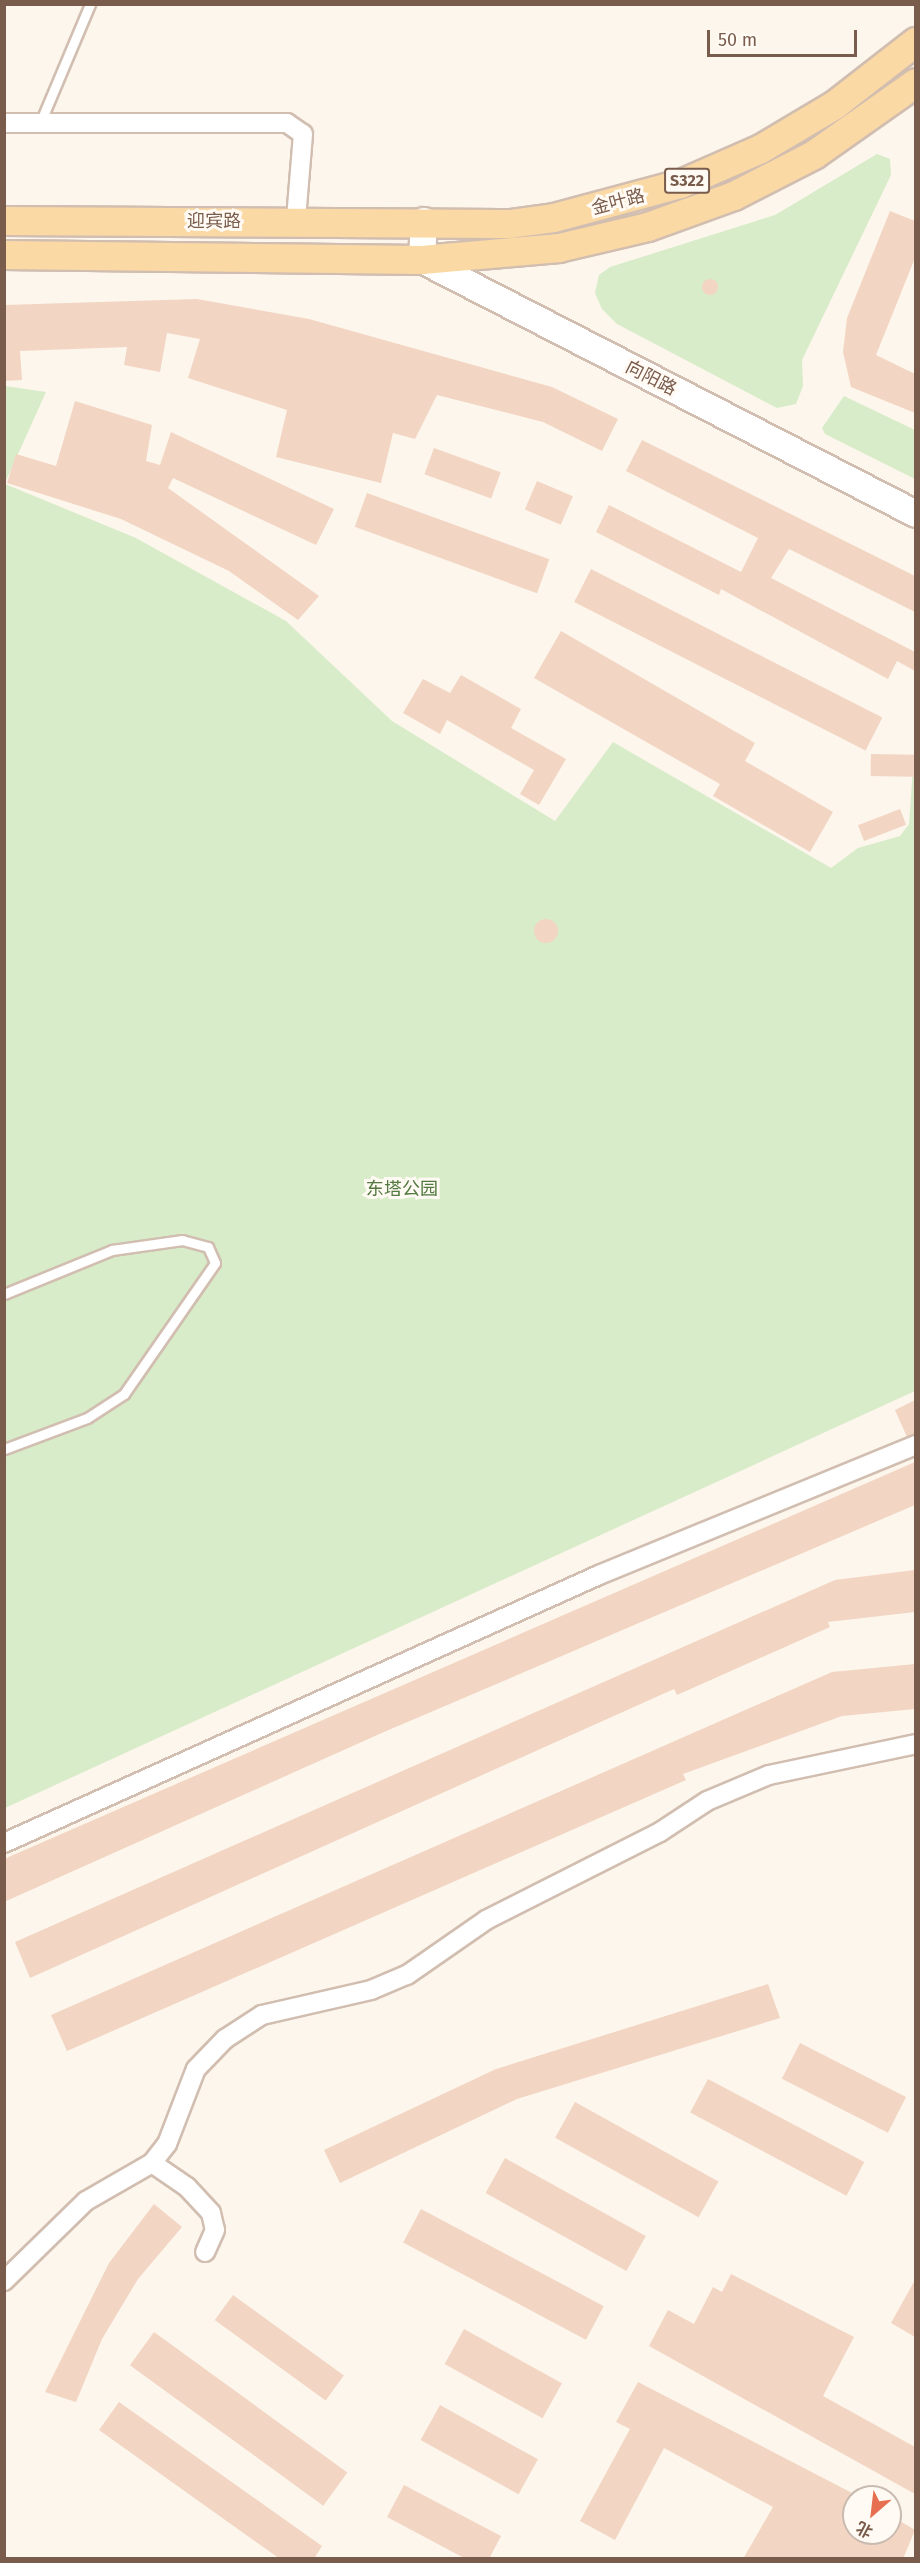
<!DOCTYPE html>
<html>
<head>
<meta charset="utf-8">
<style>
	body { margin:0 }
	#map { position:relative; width:920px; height:2563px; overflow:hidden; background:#fdf6ec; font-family:"Fira Sans","Noto Sans SC",sans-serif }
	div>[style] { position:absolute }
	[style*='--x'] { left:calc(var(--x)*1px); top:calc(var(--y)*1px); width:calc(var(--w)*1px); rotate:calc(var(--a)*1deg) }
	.green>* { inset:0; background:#d8ecc9 }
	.building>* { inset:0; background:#f3d5c3; transform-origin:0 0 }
	.round { border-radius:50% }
	.roads { filter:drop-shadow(2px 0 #d1beb0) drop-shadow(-2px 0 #d1beb0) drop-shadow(0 2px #d1beb0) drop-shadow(0 -2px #d1beb0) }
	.service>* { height:9px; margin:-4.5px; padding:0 4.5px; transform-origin:4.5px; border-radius:4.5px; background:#fff }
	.minor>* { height:18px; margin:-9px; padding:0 9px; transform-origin:9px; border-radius:9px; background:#fff }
	.secondary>* { height:26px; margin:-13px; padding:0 13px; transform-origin:13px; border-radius:13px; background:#fff }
	.primary>* { height:28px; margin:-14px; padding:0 14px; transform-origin:14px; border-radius:14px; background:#fbd9a5 }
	span { translate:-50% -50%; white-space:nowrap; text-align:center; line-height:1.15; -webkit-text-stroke:6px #fffaf3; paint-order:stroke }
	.shield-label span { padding:2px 4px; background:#fffaf3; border:2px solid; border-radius:4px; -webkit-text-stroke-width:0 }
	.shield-label { font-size:16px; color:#7a5c4d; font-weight:700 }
	.street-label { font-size:18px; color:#7a5c4d }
	.park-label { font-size:18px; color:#537a41 }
	.frame { position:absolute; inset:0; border:6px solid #7a5c4d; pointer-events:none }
	.north { position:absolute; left:842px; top:2485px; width:60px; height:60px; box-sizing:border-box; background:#fffaf3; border:2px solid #cabbb1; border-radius:50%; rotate:208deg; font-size:16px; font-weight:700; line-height:24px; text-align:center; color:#7a5c4d }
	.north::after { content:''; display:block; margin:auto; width:21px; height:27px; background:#e76f51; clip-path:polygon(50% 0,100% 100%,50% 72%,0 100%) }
	.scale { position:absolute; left:707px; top:30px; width:150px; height:27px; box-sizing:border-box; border:3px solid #7a5c4d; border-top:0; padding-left:8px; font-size:18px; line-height:21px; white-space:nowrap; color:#7a5c4d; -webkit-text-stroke:4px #fffaf3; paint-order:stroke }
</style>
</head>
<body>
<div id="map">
	<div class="green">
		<i style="clip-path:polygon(877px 154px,890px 159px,891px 175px,802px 360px,803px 386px,796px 404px,777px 408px,617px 324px,602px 309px,595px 293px,599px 275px,610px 267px,775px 215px)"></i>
		<i style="clip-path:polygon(5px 386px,46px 392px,5px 483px,4px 386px)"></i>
		<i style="clip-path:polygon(844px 396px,915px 430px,915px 479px,825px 434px,822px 428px)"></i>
		<i style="clip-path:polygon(5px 484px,136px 538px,286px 621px,392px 721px,555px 821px,613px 742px,831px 868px,858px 848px,900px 836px,909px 824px,915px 741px,915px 1391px,5px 1808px)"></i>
	</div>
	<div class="building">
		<i style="clip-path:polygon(890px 211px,915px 221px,915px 258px,876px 355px,915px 374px,915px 413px,851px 387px,843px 352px,847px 318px)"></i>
		<i class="round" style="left:702px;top:279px;width:16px;height:16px"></i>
		<i style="clip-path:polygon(197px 299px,309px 319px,552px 387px,618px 419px,602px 451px,543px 422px,437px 395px,415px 439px,393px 433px,381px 483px,276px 457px,287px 410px,188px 378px,200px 339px,167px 333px,160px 372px,124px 365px,127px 347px,20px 351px,22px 380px,4px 381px,4px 305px)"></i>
		<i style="clip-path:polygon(75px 401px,152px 425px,146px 461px,160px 465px,171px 432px,334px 509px,316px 545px,173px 478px,168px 488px,319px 596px,298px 620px,229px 571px,121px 519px,7px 483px,16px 454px,56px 466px)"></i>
		<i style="clip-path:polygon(642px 440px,915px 576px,915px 612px,789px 549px,771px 578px,915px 652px,915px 671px,897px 661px,888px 679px,721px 589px,719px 595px,596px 532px,609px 505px,741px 572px,758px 538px,626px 471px)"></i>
		<i style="left:434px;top:448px;width:71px;height:28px;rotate:20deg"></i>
		<i style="left:537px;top:481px;width:39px;height:31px;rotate:23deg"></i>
		<i style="left:367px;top:493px;width:194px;height:36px;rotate:20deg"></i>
		<i style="left:591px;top:569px;width:327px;height:37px;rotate:27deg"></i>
		<i style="clip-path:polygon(561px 631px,755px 743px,745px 761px,833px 812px,810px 852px,713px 796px,720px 784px,534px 678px)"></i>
		<i style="clip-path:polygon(461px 675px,521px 709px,511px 728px,566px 759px,539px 805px,520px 794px,534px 770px,447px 720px,440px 734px,403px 713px,423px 679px,450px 693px)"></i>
		<i style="left:871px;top:754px;width:44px;height:22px;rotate:1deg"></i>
		<i style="left:900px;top:809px;width:17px;height:45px;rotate:69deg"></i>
		<i class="round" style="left:534px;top:919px;width:24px;height:24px"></i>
		<i style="clip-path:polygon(915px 1400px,915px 1434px,907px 1437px,895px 1410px)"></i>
		<i style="clip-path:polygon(915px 1462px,915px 1505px,384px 1732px,4px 1902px,4px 1859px)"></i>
		<i style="clip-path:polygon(915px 1570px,915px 1612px,828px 1622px,830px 1627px,677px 1695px,674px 1689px,30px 1978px,15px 1942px,835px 1580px)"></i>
		<i style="clip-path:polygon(915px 1664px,915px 1709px,842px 1716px,683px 1774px,686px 1780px,67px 2051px,51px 2015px,832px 1672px)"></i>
		<i style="clip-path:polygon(768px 1984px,780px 2018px,517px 2099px,340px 2183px,324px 2150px,496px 2069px)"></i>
		<i style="left:800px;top:2043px;width:119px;height:40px;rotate:27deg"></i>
		<i style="left:708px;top:2079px;width:177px;height:38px;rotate:28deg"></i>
		<i style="left:575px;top:2102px;width:164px;height:41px;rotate:29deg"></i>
		<i style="left:505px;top:2158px;width:161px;height:40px;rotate:29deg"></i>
		<i style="clip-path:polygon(154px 2204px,182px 2227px,138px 2279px,102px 2339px,76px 2402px,45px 2392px,109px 2263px)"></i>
		<i style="left:421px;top:2209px;width:207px;height:38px;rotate:28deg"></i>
		<i style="clip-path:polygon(731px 2274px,854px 2337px,823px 2396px,915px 2447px,915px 2494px,649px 2346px,668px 2310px,694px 2324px,713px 2287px,722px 2292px)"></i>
		<i style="clip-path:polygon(915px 2280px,915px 2337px,891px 2323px)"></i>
		<i style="left:233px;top:2295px;width:137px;height:31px;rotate:36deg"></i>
		<i style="left:464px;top:2329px;width:112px;height:40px;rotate:29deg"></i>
		<i style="left:154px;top:2332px;width:239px;height:41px;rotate:36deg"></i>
		<i style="clip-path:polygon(638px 2382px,854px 2494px,854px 2533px,890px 2533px,890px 2515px,915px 2530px,903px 2559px,743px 2559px,773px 2507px,664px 2448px,615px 2540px,580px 2521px,630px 2429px,616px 2422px)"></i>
		<i style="clip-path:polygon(119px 2402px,322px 2546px,314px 2559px,280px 2559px,99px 2430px)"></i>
		<i style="left:440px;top:2405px;width:112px;height:40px;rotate:29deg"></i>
		<i style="clip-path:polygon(404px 2485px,501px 2536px,489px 2559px,466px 2559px,387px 2517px)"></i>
	</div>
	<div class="roads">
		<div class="service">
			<i style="--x:40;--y:123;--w:129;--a:-67.2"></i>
			<i style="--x:4;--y:1294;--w:117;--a:-22.2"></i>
			<i style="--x:112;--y:1250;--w:71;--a:-8.1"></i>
			<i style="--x:182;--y:1240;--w:27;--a:15"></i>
			<i style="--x:208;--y:1247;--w:17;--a:66"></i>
			<i style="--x:215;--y:1263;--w:160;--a:124.8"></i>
			<i style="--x:124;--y:1394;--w:44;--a:147"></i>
			<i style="--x:87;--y:1418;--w:89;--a:159.5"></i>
		</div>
		<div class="minor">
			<i style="--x:4;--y:123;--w:283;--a:0"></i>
			<i style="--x:287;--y:123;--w:19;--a:35"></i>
			<i style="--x:303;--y:134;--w:86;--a:94.7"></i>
			<i style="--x:4;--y:1843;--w:653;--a:-24.25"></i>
			<i style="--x:599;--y:1575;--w:343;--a:-22.3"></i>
			<i style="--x:152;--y:2163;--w:42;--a:34.4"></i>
			<i style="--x:187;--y:2187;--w:35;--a:47"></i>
			<i style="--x:211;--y:2213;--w:17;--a:77"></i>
			<i style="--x:215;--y:2230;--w:24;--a:114"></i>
			<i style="--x:4;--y:2281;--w:115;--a:-44.3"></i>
			<i style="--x:86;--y:2201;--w:76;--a:-29.9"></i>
			<i style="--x:152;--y:2163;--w:24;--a:-52"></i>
			<i style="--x:167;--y:2144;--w:80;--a:-68.9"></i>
			<i style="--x:196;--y:2069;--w:42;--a:-46"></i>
			<i style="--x:225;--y:2039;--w:44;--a:-33"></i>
			<i style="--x:262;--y:2015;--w:112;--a:-12.9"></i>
			<i style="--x:371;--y:1990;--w:39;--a:-23"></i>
			<i style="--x:407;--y:1975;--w:96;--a:-34.8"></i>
			<i style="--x:486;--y:1920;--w:195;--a:-26.8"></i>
			<i style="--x:660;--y:1832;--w:56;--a:-33.4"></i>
			<i style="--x:707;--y:1801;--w:67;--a:-22.8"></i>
			<i style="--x:769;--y:1775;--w:150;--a:-11.9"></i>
		</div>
		<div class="secondary">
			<i style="--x:424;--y:221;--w:39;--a:93"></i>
			<i style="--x:422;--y:260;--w:555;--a:27.21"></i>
		</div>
		<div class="primary">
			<i style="--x:4;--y:221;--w:506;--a:0.34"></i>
			<i style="--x:510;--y:224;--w:44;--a:-7.8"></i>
			<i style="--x:554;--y:218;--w:131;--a:-15"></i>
			<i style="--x:681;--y:184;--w:87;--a:-23.6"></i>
			<i style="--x:761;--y:149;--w:86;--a:-30.7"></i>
			<i style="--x:835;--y:105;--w:103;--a:-37.9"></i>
			<i style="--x:4;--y:255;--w:418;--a:0.7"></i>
			<i style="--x:422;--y:260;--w:138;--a:-5"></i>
			<i style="--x:559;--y:248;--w:91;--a:-13.3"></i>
			<i style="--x:648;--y:227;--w:91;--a:-19.8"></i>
			<i style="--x:734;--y:196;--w:90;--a:-27.1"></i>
			<i style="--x:814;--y:155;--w:125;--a:-35.2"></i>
		</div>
	</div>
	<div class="shield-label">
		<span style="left:687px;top:181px">S322</span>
	</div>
	<div class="street-label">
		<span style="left:618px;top:202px;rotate:-15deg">金叶路</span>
		<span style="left:214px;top:221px">迎宾路</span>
		<span style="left:651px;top:378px;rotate:27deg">向阳路</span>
	</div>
	<div class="park-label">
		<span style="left:402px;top:1189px">东塔公园</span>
	</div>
	<div class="frame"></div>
	<div class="north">北</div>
	<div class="scale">50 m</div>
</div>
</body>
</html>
